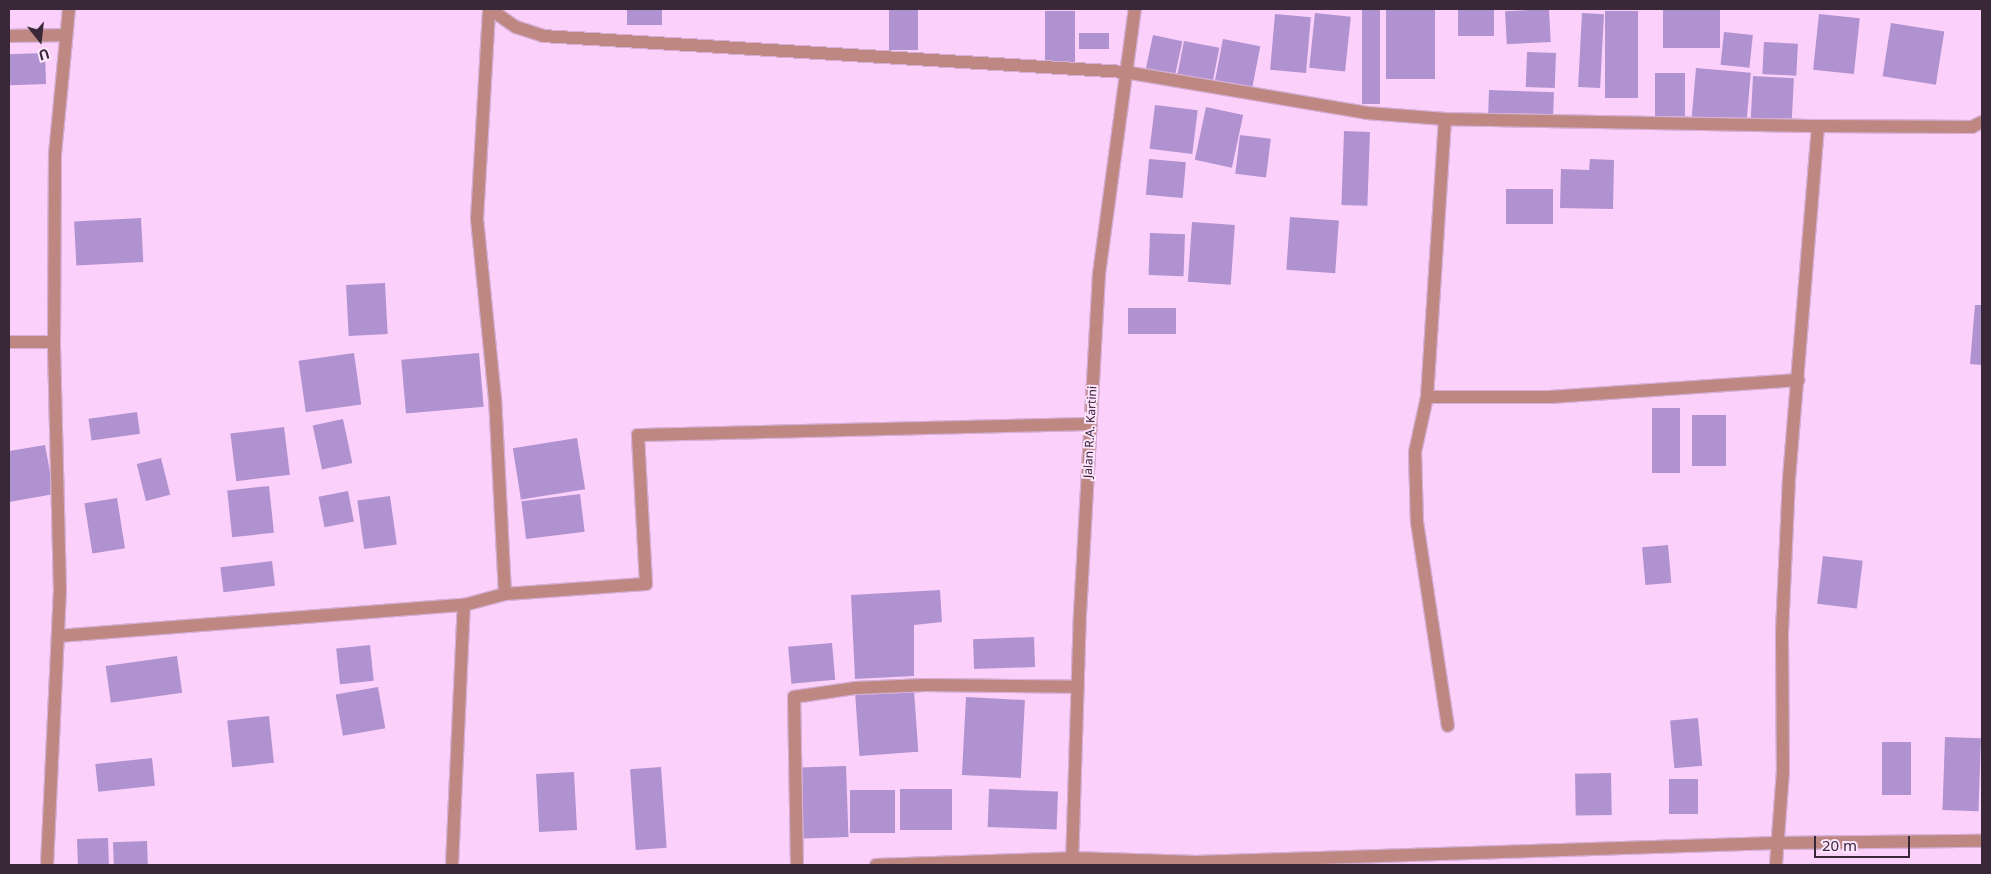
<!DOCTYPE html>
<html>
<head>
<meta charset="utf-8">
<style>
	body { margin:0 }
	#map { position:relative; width:1991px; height:874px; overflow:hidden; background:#fbd0fb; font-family:"Noto Sans",sans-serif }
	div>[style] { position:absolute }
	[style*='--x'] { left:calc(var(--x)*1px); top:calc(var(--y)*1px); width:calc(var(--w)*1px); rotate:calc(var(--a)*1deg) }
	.building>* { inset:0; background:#b092d0; transform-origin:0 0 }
	.roads { filter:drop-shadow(1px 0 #d4aed4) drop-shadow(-1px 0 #d4aed4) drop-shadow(0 1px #d4aed4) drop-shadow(0 -1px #d4aed4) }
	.minor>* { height:12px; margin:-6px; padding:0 6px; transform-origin:6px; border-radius:6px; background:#be8781 }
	span { translate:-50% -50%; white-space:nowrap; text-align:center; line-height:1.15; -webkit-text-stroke:4px #fee4fe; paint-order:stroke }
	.street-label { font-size:12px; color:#382838 }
	.frame { position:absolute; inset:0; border:10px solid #382838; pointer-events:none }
	.north { position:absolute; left:15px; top:15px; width:50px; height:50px; -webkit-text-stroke:4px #fee4fe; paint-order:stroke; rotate:164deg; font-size:14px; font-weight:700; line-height:20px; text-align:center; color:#382838 }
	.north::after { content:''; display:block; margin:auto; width:18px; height:22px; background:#382838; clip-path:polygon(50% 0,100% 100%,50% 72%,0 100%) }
	.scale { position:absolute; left:1814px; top:836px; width:96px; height:22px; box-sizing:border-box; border:2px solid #382838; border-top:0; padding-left:6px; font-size:15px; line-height:18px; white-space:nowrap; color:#382838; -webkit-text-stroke:4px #fee4fe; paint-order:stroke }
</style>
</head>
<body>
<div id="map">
	<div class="building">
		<i style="left:627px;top:9px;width:35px;height:16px"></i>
		<i style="left:889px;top:9px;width:29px;height:41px"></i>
		<i style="left:1362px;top:9px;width:18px;height:95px"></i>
		<i style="left:1386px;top:9px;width:49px;height:70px"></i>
		<i style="left:1458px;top:9px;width:36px;height:27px"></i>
		<i style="left:1549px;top:9px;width:33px;height:44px;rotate:87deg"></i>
		<i style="left:1663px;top:9px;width:57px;height:39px"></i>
		<i style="left:1045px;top:11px;width:30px;height:52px"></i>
		<i style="left:1605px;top:11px;width:33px;height:87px"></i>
		<i style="left:1315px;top:13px;width:36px;height:55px;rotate:6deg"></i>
		<i style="left:1582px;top:13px;width:22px;height:74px;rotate:3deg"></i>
		<i style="left:1275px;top:14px;width:36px;height:56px;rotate:5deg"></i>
		<i style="left:1819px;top:14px;width:41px;height:56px;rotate:6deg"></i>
		<i style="left:1891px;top:23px;width:54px;height:54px;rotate:9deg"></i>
		<i style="left:1724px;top:32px;width:29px;height:33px;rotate:6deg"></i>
		<i style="left:1079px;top:33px;width:30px;height:16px"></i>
		<i style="left:1153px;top:35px;width:30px;height:40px;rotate:12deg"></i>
		<i style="left:1223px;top:39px;width:38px;height:47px;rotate:11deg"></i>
		<i style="left:1184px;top:41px;width:36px;height:39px;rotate:11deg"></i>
		<i style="left:1764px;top:42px;width:34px;height:32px;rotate:3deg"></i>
		<i style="left:1527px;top:52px;width:29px;height:35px;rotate:2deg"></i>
		<i style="left:45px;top:53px;width:31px;height:36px;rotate:88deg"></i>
		<i style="left:1696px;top:68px;width:55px;height:50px;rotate:5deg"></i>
		<i style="left:1655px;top:73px;width:30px;height:43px"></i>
		<i style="left:1753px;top:76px;width:41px;height:45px;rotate:3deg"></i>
		<i style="left:1489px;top:90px;width:65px;height:26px;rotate:2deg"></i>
		<i style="left:1155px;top:105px;width:43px;height:44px;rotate:7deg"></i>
		<i style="left:1206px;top:107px;width:38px;height:54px;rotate:12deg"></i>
		<i style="left:1344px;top:131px;width:26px;height:74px;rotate:2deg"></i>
		<i style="left:1240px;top:135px;width:31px;height:39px;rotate:7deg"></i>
		<i style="left:1149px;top:159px;width:37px;height:36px;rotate:5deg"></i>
		<i style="clip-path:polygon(1590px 159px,1614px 160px,1613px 209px,1560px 208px,1561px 169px,1589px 170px)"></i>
		<i style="left:1506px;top:189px;width:47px;height:35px"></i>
		<i style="left:1290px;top:217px;width:49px;height:53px;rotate:4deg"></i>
		<i style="left:141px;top:218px;width:44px;height:67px;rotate:87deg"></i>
		<i style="left:1192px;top:222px;width:43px;height:60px;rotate:4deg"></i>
		<i style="left:1150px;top:233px;width:35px;height:42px;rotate:2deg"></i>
		<i style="left:385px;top:283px;width:51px;height:39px;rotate:87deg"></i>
		<i style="clip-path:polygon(1975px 305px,1982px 305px,1982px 365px,1970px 364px)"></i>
		<i style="left:1128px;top:308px;width:48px;height:26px"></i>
		<i style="left:354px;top:353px;width:52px;height:56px;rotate:82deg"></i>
		<i style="left:479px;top:353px;width:54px;height:78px;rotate:85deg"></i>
		<i style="left:1652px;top:408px;width:28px;height:65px"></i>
		<i style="left:137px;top:412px;width:22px;height:49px;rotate:82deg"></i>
		<i style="left:1692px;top:415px;width:34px;height:51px"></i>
		<i style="left:343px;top:419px;width:45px;height:31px;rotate:78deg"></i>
		<i style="left:284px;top:427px;width:48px;height:54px;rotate:83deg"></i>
		<i style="left:577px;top:438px;width:52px;height:65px;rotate:81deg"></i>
		<i style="clip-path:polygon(45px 445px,54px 494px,9px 502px,9px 451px)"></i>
		<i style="left:161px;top:458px;width:38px;height:25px;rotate:76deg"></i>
		<i style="left:269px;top:486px;width:47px;height:42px;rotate:84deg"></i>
		<i style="left:348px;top:491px;width:31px;height:30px;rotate:79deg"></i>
		<i style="left:580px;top:494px;width:38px;height:59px;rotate:83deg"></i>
		<i style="left:390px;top:496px;width:49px;height:33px;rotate:82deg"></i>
		<i style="left:117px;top:498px;width:51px;height:33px;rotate:81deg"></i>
		<i style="left:1668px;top:545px;width:38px;height:26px;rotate:85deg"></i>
		<i style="left:1823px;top:556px;width:40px;height:48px;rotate:7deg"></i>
		<i style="left:272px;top:561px;width:25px;height:52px;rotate:83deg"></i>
		<i style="clip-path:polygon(940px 590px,942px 622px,914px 625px,914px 676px,855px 679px,851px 595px)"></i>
		<i style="left:1034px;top:637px;width:30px;height:61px;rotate:88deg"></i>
		<i style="left:832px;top:643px;width:37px;height:44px;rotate:85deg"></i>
		<i style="left:370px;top:645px;width:36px;height:34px;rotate:84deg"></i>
		<i style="left:177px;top:656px;width:37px;height:72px;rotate:82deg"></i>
		<i style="left:378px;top:687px;width:42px;height:43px;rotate:80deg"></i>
		<i style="left:914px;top:690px;width:62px;height:59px;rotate:86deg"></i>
		<i style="left:966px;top:697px;width:59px;height:78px;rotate:3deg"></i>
		<i style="left:269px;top:716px;width:47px;height:42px;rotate:84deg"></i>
		<i style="left:1698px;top:718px;width:48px;height:28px;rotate:85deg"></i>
		<i style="left:1945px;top:737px;width:36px;height:73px;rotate:2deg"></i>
		<i style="left:1911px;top:742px;width:53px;height:29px;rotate:90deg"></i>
		<i style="left:152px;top:758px;width:28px;height:57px;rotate:84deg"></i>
		<i style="left:846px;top:766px;width:71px;height:46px;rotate:88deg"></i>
		<i style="left:661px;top:767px;width:81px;height:31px;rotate:86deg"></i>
		<i style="left:574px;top:772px;width:58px;height:38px;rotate:87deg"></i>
		<i style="left:1611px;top:773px;width:42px;height:36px;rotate:89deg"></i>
		<i style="left:1669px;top:779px;width:29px;height:35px"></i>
		<i style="left:900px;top:789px;width:52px;height:41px"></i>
		<i style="left:989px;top:789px;width:69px;height:38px;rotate:2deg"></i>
		<i style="left:850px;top:790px;width:45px;height:43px"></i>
		<i style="left:108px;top:838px;width:27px;height:31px;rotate:88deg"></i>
		<i style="left:147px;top:841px;width:24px;height:34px;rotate:88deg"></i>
	</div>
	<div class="roads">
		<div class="minor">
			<i style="--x:490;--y:9;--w:32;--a:35"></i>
			<i style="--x:516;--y:27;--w:28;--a:18"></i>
			<i style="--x:543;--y:36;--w:583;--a:3.54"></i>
			<i style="--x:1125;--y:72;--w:245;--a:9.6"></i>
			<i style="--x:1367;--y:113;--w:78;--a:4.4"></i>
			<i style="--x:1445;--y:119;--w:373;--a:1.1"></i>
			<i style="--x:1818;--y:126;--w:353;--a:94.7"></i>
			<i style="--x:1789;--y:478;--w:156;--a:92.6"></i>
			<i style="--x:1782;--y:634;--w:137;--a:89.6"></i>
			<i style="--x:1783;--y:771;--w:94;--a:94.3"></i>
			<i style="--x:9;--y:36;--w:57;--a:-1"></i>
			<i style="--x:1445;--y:119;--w:279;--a:93.7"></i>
			<i style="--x:1427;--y:397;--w:56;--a:102.3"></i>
			<i style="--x:1415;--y:452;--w:70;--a:88.4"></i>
			<i style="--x:1417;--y:522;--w:206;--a:81.4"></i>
			<i style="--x:1818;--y:126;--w:154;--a:0.4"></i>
			<i style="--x:1972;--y:127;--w:11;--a:-27"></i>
			<i style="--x:9;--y:342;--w:45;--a:0"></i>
			<i style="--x:1427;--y:397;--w:123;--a:0"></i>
			<i style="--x:1550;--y:397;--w:249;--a:-3.9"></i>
			<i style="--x:505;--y:594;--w:141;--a:-4.1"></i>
			<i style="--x:646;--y:584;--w:149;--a:-93.1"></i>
			<i style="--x:638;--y:435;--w:453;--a:-1.4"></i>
			<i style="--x:58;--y:636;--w:407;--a:-4.4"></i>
			<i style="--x:464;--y:605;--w:42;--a:-15"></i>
			<i style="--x:505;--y:594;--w:195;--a:-92.9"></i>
			<i style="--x:495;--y:399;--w:181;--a:-95.7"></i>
			<i style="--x:477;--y:219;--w:210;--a:-86.7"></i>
			<i style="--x:47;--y:865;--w:273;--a:-87.3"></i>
			<i style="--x:60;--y:592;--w:250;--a:-91.4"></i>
			<i style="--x:54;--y:342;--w:188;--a:-89.7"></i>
			<i style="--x:55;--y:154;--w:146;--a:-84.5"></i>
			<i style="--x:452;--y:865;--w:260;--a:-87.4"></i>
			<i style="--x:797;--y:865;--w:168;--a:-91"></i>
			<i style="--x:794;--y:697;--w:63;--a:-8.3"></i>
			<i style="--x:856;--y:688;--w:69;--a:-2.5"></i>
			<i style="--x:925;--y:685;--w:153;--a:0.7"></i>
			<i style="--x:876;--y:865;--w:196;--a:-2"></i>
			<i style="--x:1072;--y:858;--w:124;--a:1.8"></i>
			<i style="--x:1196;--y:862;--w:580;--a:-1.88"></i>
			<i style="--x:1776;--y:843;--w:206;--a:-0.6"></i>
			<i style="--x:1072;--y:865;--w:251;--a:-88.2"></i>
			<i style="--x:1080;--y:614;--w:341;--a:-86.8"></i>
			<i style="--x:1099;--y:274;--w:267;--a:-82.3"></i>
		</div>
	</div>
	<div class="street-label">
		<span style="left:1090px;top:432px;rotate:-87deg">Jalan R.A. Kartini</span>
	</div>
	<div class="frame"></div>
	<div class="north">U</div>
	<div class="scale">20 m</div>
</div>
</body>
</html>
